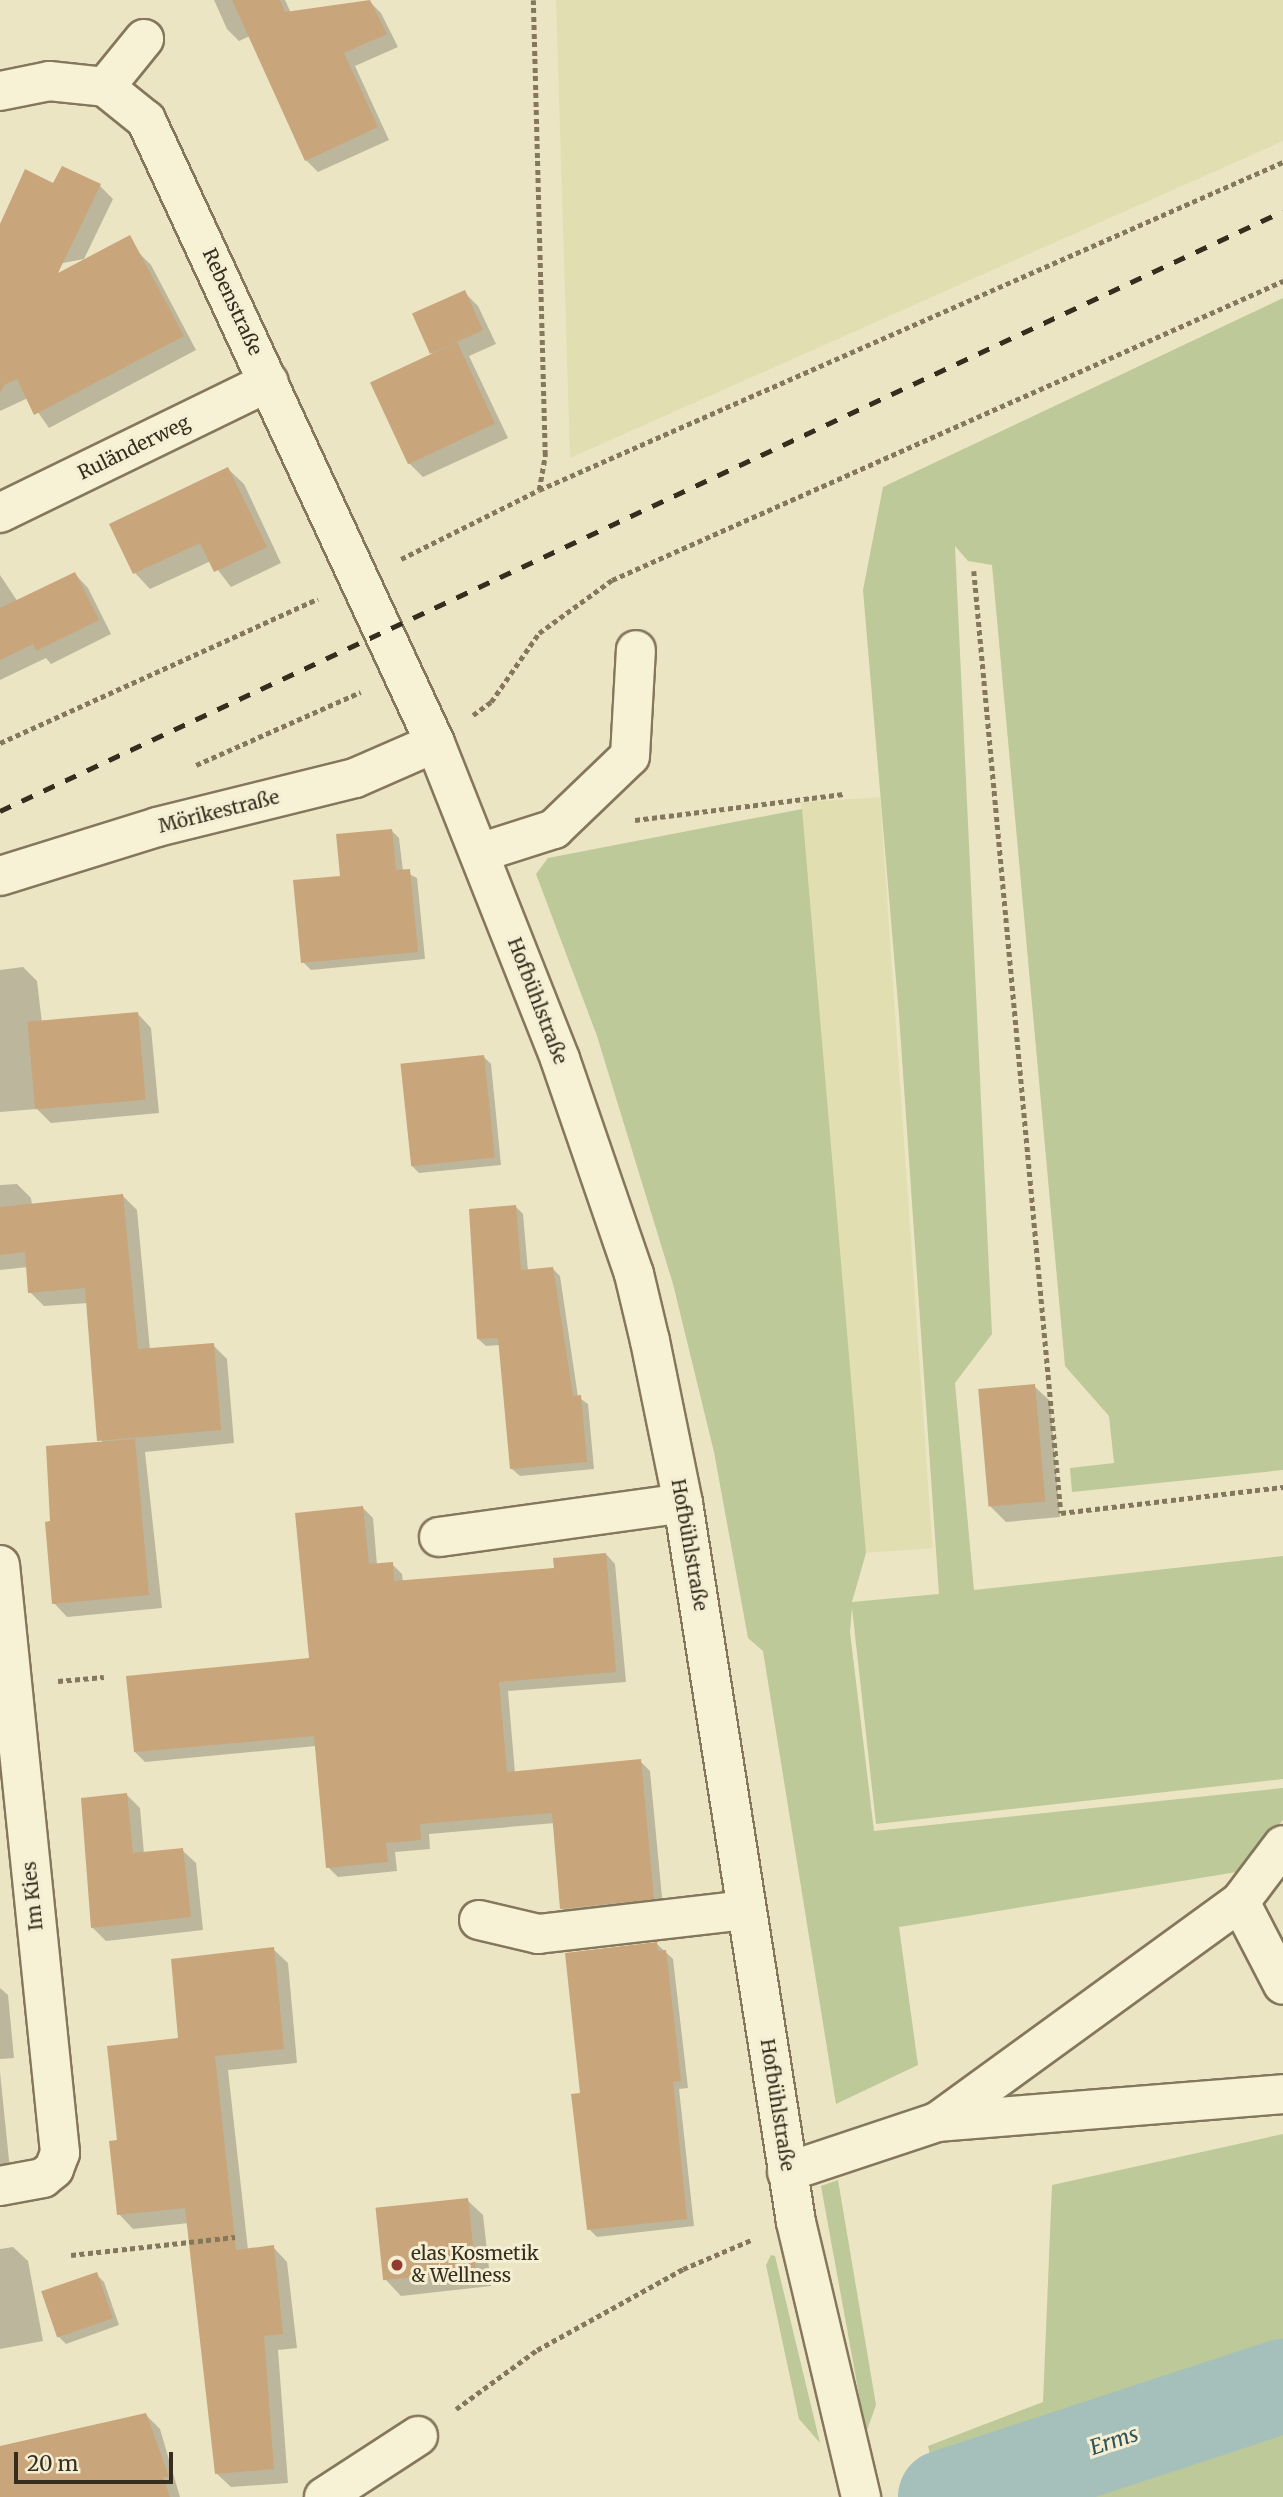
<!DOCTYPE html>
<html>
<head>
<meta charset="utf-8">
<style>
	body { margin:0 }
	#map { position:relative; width:1283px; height:2497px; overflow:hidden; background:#ece5c3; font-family:Merriweather,serif }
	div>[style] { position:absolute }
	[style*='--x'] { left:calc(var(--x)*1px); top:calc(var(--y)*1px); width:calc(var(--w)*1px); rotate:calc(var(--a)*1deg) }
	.farmland>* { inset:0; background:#e1dfb1; transform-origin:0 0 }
	.green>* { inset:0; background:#bdc998 }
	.shadow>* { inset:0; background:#0003 }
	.river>* { height:94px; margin:-47px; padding:0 47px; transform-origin:47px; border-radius:47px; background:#a5bfbb }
	.building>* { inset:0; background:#c8a57b; transform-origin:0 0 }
	.path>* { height:4.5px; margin-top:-2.25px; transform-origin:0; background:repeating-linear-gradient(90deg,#85775b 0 5px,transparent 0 8.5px) }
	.roads { filter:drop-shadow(2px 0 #85775b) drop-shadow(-2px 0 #85775b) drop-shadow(0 2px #85775b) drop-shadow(0 -2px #85775b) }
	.minor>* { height:38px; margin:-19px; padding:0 19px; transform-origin:19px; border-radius:19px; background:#f7f1d6 }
	.rail>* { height:5px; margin-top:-2.5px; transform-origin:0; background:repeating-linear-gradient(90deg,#362d1e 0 12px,transparent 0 24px) }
	.dots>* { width:19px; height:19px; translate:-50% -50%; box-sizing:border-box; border:4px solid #f4eed3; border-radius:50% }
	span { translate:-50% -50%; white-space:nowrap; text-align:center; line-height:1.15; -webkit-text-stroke:6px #f4eed3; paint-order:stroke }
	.street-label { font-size:19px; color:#362d1e }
	.poi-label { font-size:19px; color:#362d1e }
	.left { translate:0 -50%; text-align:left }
	.water-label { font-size:21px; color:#2e5255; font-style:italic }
	.scale { position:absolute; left:14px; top:2452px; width:159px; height:32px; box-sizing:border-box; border:4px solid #362d1e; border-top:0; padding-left:9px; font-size:21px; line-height:24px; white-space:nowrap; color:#362d1e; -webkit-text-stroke:5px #f4eed3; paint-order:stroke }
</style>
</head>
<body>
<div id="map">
	<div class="farmland">
		<i style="clip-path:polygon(556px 0,1283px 0,1283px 141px,570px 458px)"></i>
		<i style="left:880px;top:797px;width:753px;height:79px;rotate:86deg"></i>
	</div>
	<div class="green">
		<i style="clip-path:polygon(1283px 298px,1283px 1470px,1072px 1492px,1070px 1468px,1114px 1463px,1109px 1416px,1065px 1366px,992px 565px,968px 561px,955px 546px,992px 1334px,955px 1383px,974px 1590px,1283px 1556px,1283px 1779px,876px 1824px,852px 1608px,850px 1632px,874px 1831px,1283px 1788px,1283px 1820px,1237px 1872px,899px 1927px,918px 2065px,836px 2104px,763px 1651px,748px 1638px,714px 1452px,673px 1284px,597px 1036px,536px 874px,548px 858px,802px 809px,866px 1553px,852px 1602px,939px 1594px,899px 1015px,863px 590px,883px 487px)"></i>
		<i style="clip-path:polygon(1283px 2134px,1283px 2497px,940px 2497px,928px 2446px,1043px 2402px,1052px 2185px)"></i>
		<i style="clip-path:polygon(838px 2180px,876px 2405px,866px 2433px,821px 2186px)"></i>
		<i style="clip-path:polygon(771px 2255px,775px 2256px,820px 2443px,799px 2419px,766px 2265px)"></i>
	</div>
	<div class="shadow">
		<i style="clip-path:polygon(214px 0,285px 0,291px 13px,369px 1px,381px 13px,398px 47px,355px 66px,389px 140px,318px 172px,306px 160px,250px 36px,239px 41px,227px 29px)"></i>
		<i style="clip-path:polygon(54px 185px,100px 186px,113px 199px,84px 259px,0 275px,0 229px)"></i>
		<i style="clip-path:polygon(137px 251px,151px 265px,196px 350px,49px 428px,28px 398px,0 411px,0 317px)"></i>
		<i style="clip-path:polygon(464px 292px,478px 306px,496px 344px,469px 356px,508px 438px,423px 477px,409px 463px,432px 352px)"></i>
		<i style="clip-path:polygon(228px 469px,244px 484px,281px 563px,231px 587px,211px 561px,150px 589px,135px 573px,112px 525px)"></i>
		<i style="clip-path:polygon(75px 574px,88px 588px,111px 634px,51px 664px,46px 658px,0 680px,0 575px,18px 602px)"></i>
		<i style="clip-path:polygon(392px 831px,399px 838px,403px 871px,417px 878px,425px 959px,311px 970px,303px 962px,342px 877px)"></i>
		<i style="clip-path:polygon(23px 967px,37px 981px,42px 1023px,138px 1014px,151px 1028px,159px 1113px,51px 1123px,37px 1109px,0 1112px,0 970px)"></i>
		<i style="clip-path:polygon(484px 1057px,491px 1064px,501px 1165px,419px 1173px,411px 1165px)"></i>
		<i style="clip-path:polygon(17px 1184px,31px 1198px,32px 1205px,123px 1196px,137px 1210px,150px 1350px,213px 1345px,227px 1359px,234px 1443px,145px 1452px,162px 1608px,67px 1617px,54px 1603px,52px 1523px,102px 1443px,88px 1303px,44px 1306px,30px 1292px,28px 1267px,0 1270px,0 1185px)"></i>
		<i style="clip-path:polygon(515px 1206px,523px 1214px,528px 1271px,553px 1269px,560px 1276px,578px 1397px,588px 1404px,594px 1469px,520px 1476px,512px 1469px,500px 1345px,486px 1346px,478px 1339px)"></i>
		<i style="clip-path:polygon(1034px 1386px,1050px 1401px,1060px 1517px,1006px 1522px,990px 1506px)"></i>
		<i style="clip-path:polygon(363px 1508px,373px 1518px,377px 1565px,392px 1564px,402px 1574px,403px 1582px,556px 1569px,606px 1554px,615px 1564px,626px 1682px,508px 1691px,515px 1773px,640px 1761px,650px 1771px,663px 1908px,572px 1919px,562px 1909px,555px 1823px,429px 1834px,430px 1849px,395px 1852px,397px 1871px,338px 1877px,328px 1867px,316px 1746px,145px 1762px,135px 1752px,310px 1660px)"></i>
		<i style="clip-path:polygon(126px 1794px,140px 1808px,144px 1854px,182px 1850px,196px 1863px,203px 1930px,106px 1941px,93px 1928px)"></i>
		<i style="clip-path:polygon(657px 1944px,673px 1959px,688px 2088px,679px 2089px,694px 2226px,597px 2237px,589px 2229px,582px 2094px)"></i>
		<i style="clip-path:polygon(273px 1949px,288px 1963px,297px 2063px,228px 2070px,248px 2250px,273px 2247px,287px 2262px,297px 2348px,278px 2350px,288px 2483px,231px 2487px,216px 2473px,189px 2223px,133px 2229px,119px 2214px,119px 2142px,180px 2040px)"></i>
		<i style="clip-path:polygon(0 1988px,8px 1995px,14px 2058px,0 2059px)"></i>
		<i style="clip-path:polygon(0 2072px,10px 2170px,0 2171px)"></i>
		<i style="clip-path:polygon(467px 2200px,483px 2215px,491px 2286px,401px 2296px,386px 2280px)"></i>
		<i style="clip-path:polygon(13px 2247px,28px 2261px,43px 2341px,0 2349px,0 2249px)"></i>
		<i style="clip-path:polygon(96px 2274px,104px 2282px,119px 2325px,66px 2344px,58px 2336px)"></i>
		<i style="clip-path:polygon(146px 2415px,160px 2429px,180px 2497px,0 2497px,0 2447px)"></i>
	</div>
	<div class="river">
		<i style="--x:945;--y:2497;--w:356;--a:-18.2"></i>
	</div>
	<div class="building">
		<i style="clip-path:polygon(232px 0,280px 0,285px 12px,370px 0,387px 34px,344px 53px,378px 127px,305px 161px)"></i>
		<i style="clip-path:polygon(62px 166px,101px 184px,58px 273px,130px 235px,184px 336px,34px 415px,17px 379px,4px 385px,0 393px,0 224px,25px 169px,53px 183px)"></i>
		<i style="left:465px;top:290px;width:44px;height:58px;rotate:66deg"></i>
		<i style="left:457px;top:342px;width:90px;height:96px;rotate:65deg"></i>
		<i style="clip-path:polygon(228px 467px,267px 547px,214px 572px,200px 543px,133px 574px,109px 524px)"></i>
		<i style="clip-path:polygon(75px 572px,99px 620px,36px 651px,33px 644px,0 660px,0 608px)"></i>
		<i style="clip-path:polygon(392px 829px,396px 870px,410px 869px,418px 952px,301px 963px,293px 880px,340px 876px,336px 834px)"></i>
		<i style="left:138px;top:1012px;width:88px;height:111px;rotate:85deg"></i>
		<i style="left:484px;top:1055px;width:103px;height:84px;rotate:84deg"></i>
		<i style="clip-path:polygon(123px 1194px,138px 1349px,214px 1343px,221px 1430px,97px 1441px,85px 1288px,28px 1293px,25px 1252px,0 1255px,0 1207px)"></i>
		<i style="clip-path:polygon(516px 1205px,521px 1270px,553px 1267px,573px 1396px,581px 1395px,587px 1462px,510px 1469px,498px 1338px,477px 1339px,469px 1209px)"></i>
		<i style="left:1035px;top:1384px;width:118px;height:57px;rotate:85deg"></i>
		<i style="clip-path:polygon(135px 1439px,149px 1595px,52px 1604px,45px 1522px,50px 1521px,46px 1446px)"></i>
		<i style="clip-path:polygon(363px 1506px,369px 1564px,393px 1562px,394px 1581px,554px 1568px,553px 1558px,606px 1553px,616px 1672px,499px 1682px,507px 1772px,641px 1759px,654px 1899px,560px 1909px,552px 1813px,420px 1824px,421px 1840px,386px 1843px,388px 1862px,326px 1868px,314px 1736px,134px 1752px,126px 1676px,309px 1658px,295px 1513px)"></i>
		<i style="clip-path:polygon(127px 1793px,133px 1853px,183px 1848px,191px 1917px,91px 1928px,81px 1798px)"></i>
		<i style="clip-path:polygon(657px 1942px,658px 1951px,666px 1950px,681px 2081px,673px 2082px,687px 2219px,587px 2230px,571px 2094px,580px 2093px,565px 1953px)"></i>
		<i style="clip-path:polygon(274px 1947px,284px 2049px,215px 2056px,236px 2250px,274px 2245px,283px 2334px,264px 2336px,274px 2469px,215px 2474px,185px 2208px,117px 2215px,109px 2141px,117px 2140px,107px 2046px,178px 2038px,171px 1959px)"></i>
		<i style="left:468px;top:2198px;width:73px;height:93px;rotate:84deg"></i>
		<i style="left:97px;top:2272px;width:49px;height:59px;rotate:71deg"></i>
		<i style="clip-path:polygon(146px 2413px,169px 2477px,163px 2477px,170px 2497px,0 2497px,0 2446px)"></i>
	</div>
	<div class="path">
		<i style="--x:539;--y:490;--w:813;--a:-23.79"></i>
		<i style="--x:401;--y:559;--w:154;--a:-26.6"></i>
		<i style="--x:539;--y:490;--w:36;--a:-80"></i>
		<i style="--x:545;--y:455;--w:455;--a:-91.5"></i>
		<i style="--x:974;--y:571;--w:946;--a:84.72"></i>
		<i style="--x:1061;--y:1513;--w:224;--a:-6.7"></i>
		<i style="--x:473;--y:715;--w:22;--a:-36"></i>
		<i style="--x:491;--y:702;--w:84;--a:-55.2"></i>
		<i style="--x:539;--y:633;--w:90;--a:-36"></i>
		<i style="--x:612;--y:580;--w:735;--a:-24.02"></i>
		<i style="--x:0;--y:743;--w:349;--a:-24.4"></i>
		<i style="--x:196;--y:765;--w:180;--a:-23.9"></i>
		<i style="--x:635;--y:820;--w:210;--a:-7.1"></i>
		<i style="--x:58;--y:1681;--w:46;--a:-5"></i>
		<i style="--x:71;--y:2255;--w:165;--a:-6.3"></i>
		<i style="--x:456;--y:2409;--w:100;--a:-36.1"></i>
		<i style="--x:537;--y:2350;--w:167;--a:-29"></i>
		<i style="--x:683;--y:2269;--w:74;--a:-23.1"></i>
	</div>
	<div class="roads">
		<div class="minor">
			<i style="--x:105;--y:87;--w:62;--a:-50.9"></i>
			<i style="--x:0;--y:91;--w:50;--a:-11.5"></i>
			<i style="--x:49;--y:81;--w:56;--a:6.1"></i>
			<i style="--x:105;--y:87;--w:53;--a:38.8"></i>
			<i style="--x:146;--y:120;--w:687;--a:65.11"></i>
			<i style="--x:435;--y:743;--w:340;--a:68.4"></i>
			<i style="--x:560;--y:1059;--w:227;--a:71"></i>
			<i style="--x:634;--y:1274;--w:69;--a:76.6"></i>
			<i style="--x:650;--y:1341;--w:165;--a:78.5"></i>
			<i style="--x:683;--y:1503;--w:728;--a:81.07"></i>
			<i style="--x:796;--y:2222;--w:283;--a:76.7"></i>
			<i style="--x:0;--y:513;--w:299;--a:-26"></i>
			<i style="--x:479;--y:853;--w:79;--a:-17.7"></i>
			<i style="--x:554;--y:829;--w:105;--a:-43.8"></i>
			<i style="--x:630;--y:756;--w:106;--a:-86.8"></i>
			<i style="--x:0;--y:876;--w:164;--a:-17.3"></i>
			<i style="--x:157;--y:827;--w:204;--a:-13.9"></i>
			<i style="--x:355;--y:778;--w:87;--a:-23.6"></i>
			<i style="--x:439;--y:1537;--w:246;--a:-7.9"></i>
			<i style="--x:0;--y:1565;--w:591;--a:84.17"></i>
			<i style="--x:60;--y:2153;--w:17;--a:111"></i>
			<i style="--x:54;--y:2169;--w:14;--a:141"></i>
			<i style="--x:43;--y:2178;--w:44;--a:169.5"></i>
			<i style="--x:1240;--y:1902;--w:71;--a:-53"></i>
			<i style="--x:479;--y:1920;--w:61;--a:13.3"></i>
			<i style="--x:538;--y:1934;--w:210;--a:-6.6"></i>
			<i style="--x:937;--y:2122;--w:374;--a:-36"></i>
			<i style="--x:1240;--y:1902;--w:93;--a:62.6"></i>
			<i style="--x:787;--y:2172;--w:158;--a:-18.4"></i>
			<i style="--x:937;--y:2122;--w:347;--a:-4.6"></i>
			<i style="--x:324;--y:2497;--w:112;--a:-33"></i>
		</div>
	</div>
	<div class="rail">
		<i style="--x:0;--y:811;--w:1416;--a:-25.06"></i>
	</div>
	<div class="dots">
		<i style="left:397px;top:2265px;background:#913a2e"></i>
	</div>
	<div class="street-label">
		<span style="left:232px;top:302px;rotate:65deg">Rebenstraße</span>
		<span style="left:134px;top:448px;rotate:-26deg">Ruländerweg</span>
		<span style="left:219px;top:812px;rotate:-14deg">Mörikestraße</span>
		<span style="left:537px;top:1001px;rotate:69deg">Hofbühlstraße</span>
		<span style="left:689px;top:1545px;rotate:80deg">Hofbühlstraße</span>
		<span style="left:33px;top:1896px;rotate:-96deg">Im Kies</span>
		<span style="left:777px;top:2105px;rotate:81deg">Hofbühlstraße</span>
	</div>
	<div class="poi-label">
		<span class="left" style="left:411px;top:2265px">elas Kosmetik<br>&amp; Wellness</span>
	</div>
	<div class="water-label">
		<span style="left:1114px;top:2441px;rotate:-18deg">Erms</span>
	</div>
	<div class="scale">20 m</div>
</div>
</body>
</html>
